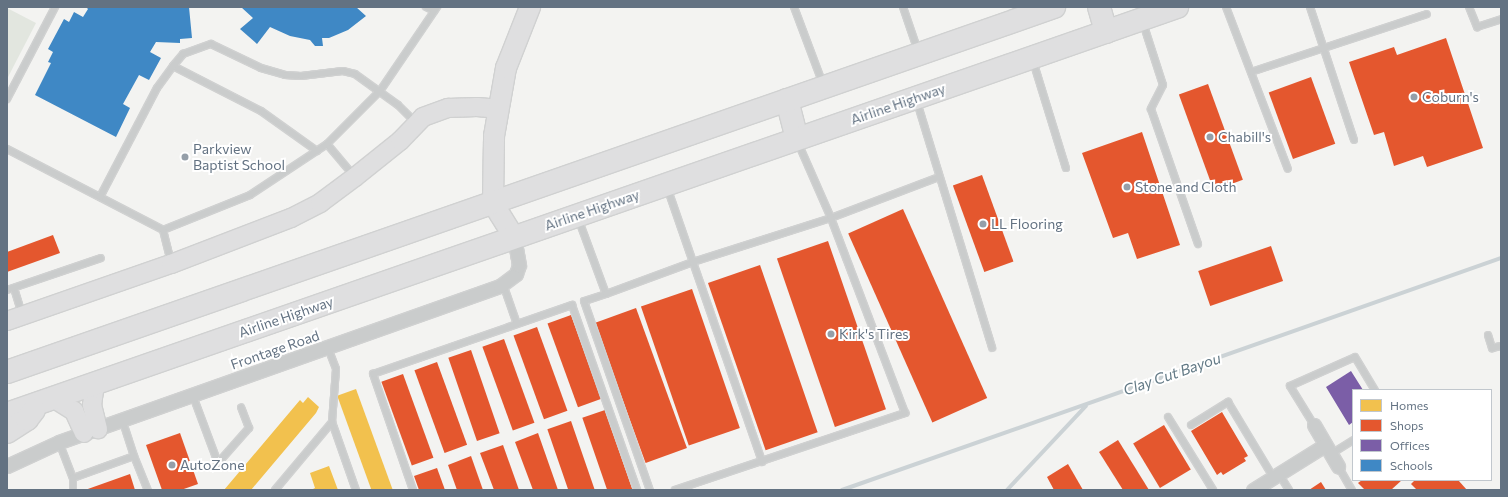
<!DOCTYPE html>
<html>
<head>
<meta charset="utf-8">
<style>
	body { margin:0 }
	#map { position:relative; width:1508px; height:497px; overflow:hidden; background:#f3f3f1; font-family:Commissioner,sans-serif }
	div>[style] { position:absolute }
	[style*='--x'] { left:calc(var(--x)*1px); top:calc(var(--y)*1px); width:calc(var(--w)*1px); rotate:calc(var(--a)*1deg) }
	.green>* { inset:0; background:#e2e6df }
	.homes>* { inset:0; background:#f2c14e; transform-origin:0 0 }
	.shops>* { inset:0; background:#e4572e; transform-origin:0 0 }
	.offices>* { inset:0; background:#7b5ea7 }
	.schools>* { inset:0; background:#3f88c5 }
	.stream>* { height:4px; margin:-2px; padding:0 2px; transform-origin:2px; border-radius:2px; background:#cbd2d5 }
	.roads { filter:drop-shadow(1px 0 #d0d1d1) drop-shadow(-1px 0 #d0d1d1) drop-shadow(0 1px #d0d1d1) drop-shadow(0 -1px #d0d1d1) }
	.lane>* { height:6px; margin:-3px; padding:0 3px; transform-origin:3px; border-radius:3px; background:#cacccc }
	.street>* { height:13px; margin:-6.5px; padding:0 6.5px; transform-origin:6.5px; border-radius:6.5px; background:#cacccc }
	.secondary>* { height:18px; margin:-9px; padding:0 9px; transform-origin:9px; border-radius:9px; background:#dfdfe0 }
	.primary>* { height:20px; margin:-10px; padding:0 10px; transform-origin:10px; border-radius:10px; background:#dfdfe0 }
	.highway>* { height:22px; margin:-11px; padding:0 11px; transform-origin:11px; border-radius:11px; background:#dfdfe0 }
	.dots>* { width:11px; height:11px; translate:-50% -50%; box-sizing:border-box; border:2px solid #fff; border-radius:50% }
	span { translate:-50% -50%; white-space:nowrap; text-align:center; line-height:1.15; -webkit-text-stroke:4px #fff; paint-order:stroke }
	.poi-label { font-size:14px; color:#637282 }
	.left { translate:0 -50%; text-align:left }
	.street-label { font-size:14px; color:#637282 }
	.water-label { font-size:15px; color:#637a86; font-style:italic }
	.frame { position:absolute; inset:0; border:8px solid #637282; pointer-events:none }
	.legend { position:absolute; left:1352px; top:389px; width:140px; height:92px; box-sizing:border-box; background:#fff; border:1px solid #c1c7cd; margin:0; padding:5px 7px; list-style:none; font-size:12px; color:#637282 }
	.legend li { display:flex; align-items:center; gap:8px; height:20px }
	.legend b { width:20px; border:1px solid #c1c7cd }
</style>
</head>
<body>
<div id="map">
	<div class="green">
		<i style="clip-path:polygon(7px 8px,36px 23px,7px 79px)"></i>
	</div>
	<div class="homes">
		<i style="left:356px;top:389px;width:107px;height:20px;rotate:70deg"></i>
		<i style="clip-path:polygon(308px 397px,319px 407px,316px 413px,251px 490px,224px 490px,300px 400px,303px 403px)"></i>
		<i style="clip-path:polygon(329px 466px,338px 490px,311px 490px,315px 488px,310px 473px)"></i>
	</div>
	<div class="shops">
		<i style="clip-path:polygon(1446px 38px,1483px 148px,1427px 167px,1423px 156px,1394px 166px,1384px 132px,1374px 135px,1349px 62px,1394px 47px,1397px 55px)"></i>
		<i style="left:1311px;top:77px;width:71px;height:45px;rotate:70deg"></i>
		<i style="left:1208px;top:84px;width:102px;height:31px;rotate:70deg"></i>
		<i style="clip-path:polygon(1142px 132px,1180px 245px,1137px 259px,1128px 233px,1113px 238px,1082px 153px)"></i>
		<i style="left:982px;top:175px;width:92px;height:31px;rotate:70deg"></i>
		<i style="left:903px;top:209px;width:207px;height:60px;rotate:66deg"></i>
		<i style="clip-path:polygon(53px 235px,60px 253px,7px 272px,7px 252px)"></i>
		<i style="left:828px;top:241px;width:178px;height:54px;rotate:71deg"></i>
		<i style="left:1271px;top:246px;width:37px;height:77px;rotate:71deg"></i>
		<i style="left:760px;top:265px;width:177px;height:55px;rotate:71deg"></i>
		<i style="left:692px;top:289px;width:147px;height:54px;rotate:71deg"></i>
		<i style="left:636px;top:308px;width:149px;height:44px;rotate:70deg"></i>
		<i style="left:571px;top:315px;width:89px;height:25px;rotate:70deg"></i>
		<i style="left:537px;top:327px;width:89px;height:25px;rotate:70deg"></i>
		<i style="left:504px;top:339px;width:89px;height:23px;rotate:70deg"></i>
		<i style="left:471px;top:350px;width:88px;height:24px;rotate:71deg"></i>
		<i style="left:437px;top:362px;width:88px;height:24px;rotate:70deg"></i>
		<i style="left:403px;top:374px;width:89px;height:23px;rotate:70deg"></i>
		<i style="left:605px;top:410px;width:85px;height:24px;rotate:71deg"></i>
		<i style="clip-path:polygon(1222px 412px,1248px 456px,1244px 458px,1246px 461px,1223px 475px,1221px 472px,1217px 475px,1191px 431px)"></i>
		<i style="left:571px;top:421px;width:73px;height:25px;rotate:71deg"></i>
		<i style="left:1164px;top:425px;width:52px;height:36px;rotate:59deg"></i>
		<i style="clip-path:polygon(180px 433px,198px 484px,181px 490px,162px 490px,146px 445px)"></i>
		<i style="clip-path:polygon(538px 433px,558px 490px,533px 490px,515px 442px)"></i>
		<i style="clip-path:polygon(1118px 440px,1149px 490px,1123px 490px,1099px 452px)"></i>
		<i style="clip-path:polygon(503px 445px,519px 490px,494px 490px,480px 453px)"></i>
		<i style="clip-path:polygon(471px 456px,483px 490px,457px 490px,448px 465px)"></i>
		<i style="clip-path:polygon(1068px 464px,1083px 490px,1054px 490px,1047px 477px)"></i>
		<i style="clip-path:polygon(437px 468px,445px 490px,419px 490px,414px 476px)"></i>
		<i style="clip-path:polygon(130px 474px,135px 490px,85px 490px)"></i>
		<i style="clip-path:polygon(1362px 480px,1402px 480px,1391px 490px,1365px 490px,1358px 483px)"></i>
		<i style="clip-path:polygon(1415px 480px,1458px 480px,1467px 490px,1417px 490px,1411px 484px)"></i>
		<i style="clip-path:polygon(1321px 482px,1326px 490px,1309px 490px)"></i>
	</div>
	<div class="offices">
		<i style="clip-path:polygon(1351px 371px,1363px 390px,1353px 390px,1353px 422px,1349px 425px,1326px 387px)"></i>
	</div>
	<div class="schools">
		<i style="clip-path:polygon(86px 7px,189px 7px,192px 38px,180px 39px,180px 43px,156px 42px,150px 52px,161px 58px,149px 80px,139px 75px,123px 104px,130px 108px,116px 137px,35px 95px,51px 63px,48px 62px,53px 52px,48px 49px,64px 19px,69px 22px,74px 12px,83px 17px,88px 9px)"></i>
		<i style="clip-path:polygon(241px 7px,356px 7px,366px 16px,348px 30px,329px 38px,322px 38px,323px 46px,315px 46px,310px 40px,290px 36px,270px 27px,257px 44px,240px 29px,253px 18px)"></i>
	</div>
	<div class="stream">
		<i style="--x:842;--y:490;--w:699;--a:-19.39"></i>
		<i style="--x:1007;--y:490;--w:115;--a:-46.8"></i>
	</div>
	<div class="roads">
		<div class="lane">
			<i style="--x:426;--y:7;--w:9;--a:27"></i>
			<i style="--x:794;--y:7;--w:82;--a:69.4"></i>
			<i style="--x:903;--y:7;--w:46;--a:71.2"></i>
			<i style="--x:1226;--y:7;--w:173;--a:69.1"></i>
			<i style="--x:1310;--y:7;--w:140;--a:71.7"></i>
			<i style="--x:1469;--y:7;--w:22;--a:68"></i>
			<i style="--x:1477;--y:27;--w:25;--a:-18"></i>
			<i style="--x:1143;--y:23;--w:65;--a:72.1"></i>
			<i style="--x:1163;--y:85;--w:27;--a:117"></i>
			<i style="--x:1151;--y:109;--w:143;--a:70.8"></i>
			<i style="--x:1033;--y:61;--w:112;--a:72.9"></i>
			<i style="--x:173;--y:66;--w:99;--a:27.1"></i>
			<i style="--x:261;--y:111;--w:69;--a:35.5"></i>
			<i style="--x:1251;--y:72;--w:185;--a:-18.2"></i>
			<i style="--x:7;--y:99;--w:104;--a:-62.4"></i>
			<i style="--x:917;--y:102;--w:257;--a:73"></i>
			<i style="--x:327;--y:144;--w:42;--a:49.8"></i>
			<i style="--x:7;--y:149;--w:176;--a:27.4"></i>
			<i style="--x:163;--y:230;--w:94;--a:-21.9"></i>
			<i style="--x:250;--y:195;--w:92;--a:-33.5"></i>
			<i style="--x:327;--y:144;--w:75;--a:-45"></i>
			<i style="--x:380;--y:91;--w:102;--a:-55.8"></i>
			<i style="--x:667;--y:187;--w:291;--a:70.9"></i>
			<i style="--x:100;--y:197;--w:123;--a:-62.4"></i>
			<i style="--x:157;--y:88;--w:27;--a:-54"></i>
			<i style="--x:173;--y:66;--w:16;--a:-50"></i>
			<i style="--x:183;--y:54;--w:30;--a:-20"></i>
			<i style="--x:211;--y:44;--w:55;--a:25.6"></i>
			<i style="--x:261;--y:68;--w:25;--a:16"></i>
			<i style="--x:285;--y:75;--w:16;--a:4"></i>
			<i style="--x:301;--y:76;--w:42;--a:-6.8"></i>
			<i style="--x:343;--y:71;--w:12;--a:14"></i>
			<i style="--x:355;--y:74;--w:53;--a:35.8"></i>
			<i style="--x:398;--y:105;--w:24;--a:45"></i>
			<i style="--x:578;--y:218;--w:81;--a:69.8"></i>
			<i style="--x:606;--y:294;--w:23;--a:162"></i>
			<i style="--x:584;--y:301;--w:200;--a:70.8"></i>
			<i style="--x:163;--y:230;--w:32;--a:76"></i>
			<i style="--x:503;--y:284;--w:42;--a:70.7"></i>
			<i style="--x:14;--y:288;--w:27;--a:73"></i>
			<i style="--x:7;--y:290;--w:99;--a:-18.8"></i>
			<i style="--x:606;--y:294;--w:93;--a:-20.2"></i>
			<i style="--x:693;--y:262;--w:145;--a:-17.7"></i>
			<i style="--x:831;--y:218;--w:116;--a:-20.8"></i>
			<i style="--x:1488;--y:335;--w:14;--a:73"></i>
			<i style="--x:1492;--y:348;--w:9;--a:-13"></i>
			<i style="--x:328;--y:348;--w:22;--a:69"></i>
			<i style="--x:336;--y:369;--w:53;--a:94.3"></i>
			<i style="--x:332;--y:422;--w:72;--a:70.6"></i>
			<i style="--x:193;--y:396;--w:72;--a:69.5"></i>
			<i style="--x:218;--y:463;--w:47;--a:-48.5"></i>
			<i style="--x:249;--y:428;--w:22;--a:-111"></i>
			<i style="--x:1168;--y:417;--w:86;--a:58.3"></i>
			<i style="--x:1191;--y:425;--w:44;--a:-31.9"></i>
			<i style="--x:1228;--y:402;--w:87;--a:59"></i>
			<i style="--x:1314;--y:425;--w:46;--a:-121.6"></i>
			<i style="--x:1290;--y:386;--w:71;--a:-24"></i>
			<i style="--x:1355;--y:357;--w:39;--a:59"></i>
			<i style="--x:59;--y:442;--w:39;--a:69"></i>
			<i style="--x:73;--y:478;--w:65;--a:-19.8"></i>
			<i style="--x:134;--y:456;--w:38;--a:-108"></i>
			<i style="--x:1331;--y:454;--w:26;--a:-32"></i>
			<i style="--x:134;--y:456;--w:37;--a:68"></i>
			<i style="--x:1338;--y:466;--w:28;--a:60"></i>
			<i style="--x:1279;--y:474;--w:19;--a:58"></i>
			<i style="--x:73;--y:490;--w:12;--a:-90"></i>
			<i style="--x:275;--y:490;--w:89;--a:-50"></i>
			<i style="--x:413;--y:490;--w:123;--a:-109"></i>
			<i style="--x:373;--y:374;--w:211;--a:-19.1"></i>
			<i style="--x:572;--y:305;--w:196;--a:70.6"></i>
			<i style="--x:675;--y:490;--w:243;--a:-18.5"></i>
			<i style="--x:905;--y:413;--w:209;--a:-110.8"></i>
			<i style="--x:831;--y:218;--w:82;--a:-113.7"></i>
		</div>
		<div class="street">
			<i style="--x:1314;--y:425;--w:48;--a:59.7"></i>
			<i style="--x:7;--y:466;--w:57;--a:-24.8"></i>
			<i style="--x:59;--y:442;--w:468;--a:-19.5"></i>
			<i style="--x:500;--y:286;--w:20;--a:-37"></i>
			<i style="--x:516;--y:274;--w:9;--a:-72"></i>
			<i style="--x:519;--y:265;--w:28;--a:-100"></i>
			<i style="--x:1253;--y:490;--w:85;--a:-32"></i>
		</div>
		<div class="secondary">
			<i style="--x:7;--y:321;--w:174;--a:-19.2"></i>
			<i style="--x:171;--y:264;--w:129;--a:-21"></i>
			<i style="--x:291;--y:218;--w:33;--a:-27"></i>
			<i style="--x:320;--y:203;--w:44;--a:-36.6"></i>
			<i style="--x:355;--y:177;--w:58;--a:-38.7"></i>
			<i style="--x:400;--y:141;--w:33;--a:-46"></i>
			<i style="--x:423;--y:117;--w:27;--a:-20"></i>
			<i style="--x:448;--y:108;--w:29;--a:-2"></i>
			<i style="--x:477;--y:107;--w:21;--a:5"></i>
			<i style="--x:95;--y:384;--w:21;--a:98"></i>
			<i style="--x:92;--y:405;--w:25;--a:76"></i>
			<i style="--x:53;--y:398;--w:25;--a:32"></i>
			<i style="--x:74;--y:411;--w:24;--a:66"></i>
		</div>
		<div class="primary">
			<i style="--x:514;--y:237;--w:40;--a:-122"></i>
			<i style="--x:493;--y:203;--w:67;--a:-89.1"></i>
			<i style="--x:494;--y:136;--w:69;--a:-80"></i>
			<i style="--x:506;--y:68;--w:66;--a:-68.5"></i>
		</div>
		<div class="highway">
			<i style="--x:1099;--y:7;--w:26;--a:74"></i>
			<i style="--x:787;--y:100;--w:40;--a:75.6"></i>
			<i style="--x:7;--y:372;--w:1109;--a:-19.22"></i>
			<i style="--x:7;--y:414;--w:1239;--a:-19.18"></i>
			<i style="--x:7;--y:432;--w:24;--a:-33"></i>
			<i style="--x:27;--y:419;--w:11;--a:-52"></i>
		</div>
	</div>
	<div class="dots">
		<i style="left:1414px;top:97px;background:#959fa9"></i>
		<i style="left:1210px;top:137px;background:#959fa9"></i>
		<i style="left:185px;top:157px;background:#959fa9"></i>
		<i style="left:1127px;top:187px;background:#959fa9"></i>
		<i style="left:983px;top:224px;background:#959fa9"></i>
		<i style="left:831px;top:334px;background:#959fa9"></i>
		<i style="left:172px;top:465px;background:#959fa9"></i>
	</div>
	<div class="poi-label">
		<span class="left" style="left:1422px;top:97px">Coburn's</span>
		<span class="left" style="left:1218px;top:137px">Chabill's</span>
		<span class="left" style="left:193px;top:157px">Parkview<br>Baptist School</span>
		<span class="left" style="left:1135px;top:187px">Stone and Cloth</span>
		<span class="left" style="left:991px;top:224px">LL Flooring</span>
		<span class="left" style="left:839px;top:334px">Kirk's Tires</span>
		<span class="left" style="left:180px;top:465px">AutoZone</span>
	</div>
	<div class="street-label">
		<span style="left:898px;top:104px;rotate:-19deg">Airline Highway</span>
		<span style="left:592px;top:210px;rotate:-19deg">Airline Highway</span>
		<span style="left:286px;top:317px;rotate:-19deg">Airline Highway</span>
		<span style="left:275px;top:350px;rotate:-19deg">Frontage Road</span>
	</div>
	<div class="water-label">
		<span style="left:1172px;top:374px;rotate:-19deg">Clay Cut Bayou</span>
	</div>
	<div class="frame"></div>
	<ul class="legend">
	<li><b style="height:11px;background:#f2c14e"></b>Homes</li>
	<li><b style="height:11px;background:#e4572e"></b>Shops</li>
	<li><b style="height:11px;background:#7b5ea7"></b>Offices</li>
	<li><b style="height:11px;background:#3f88c5"></b>Schools</li>
	</ul>
</div>
</body>
</html>
